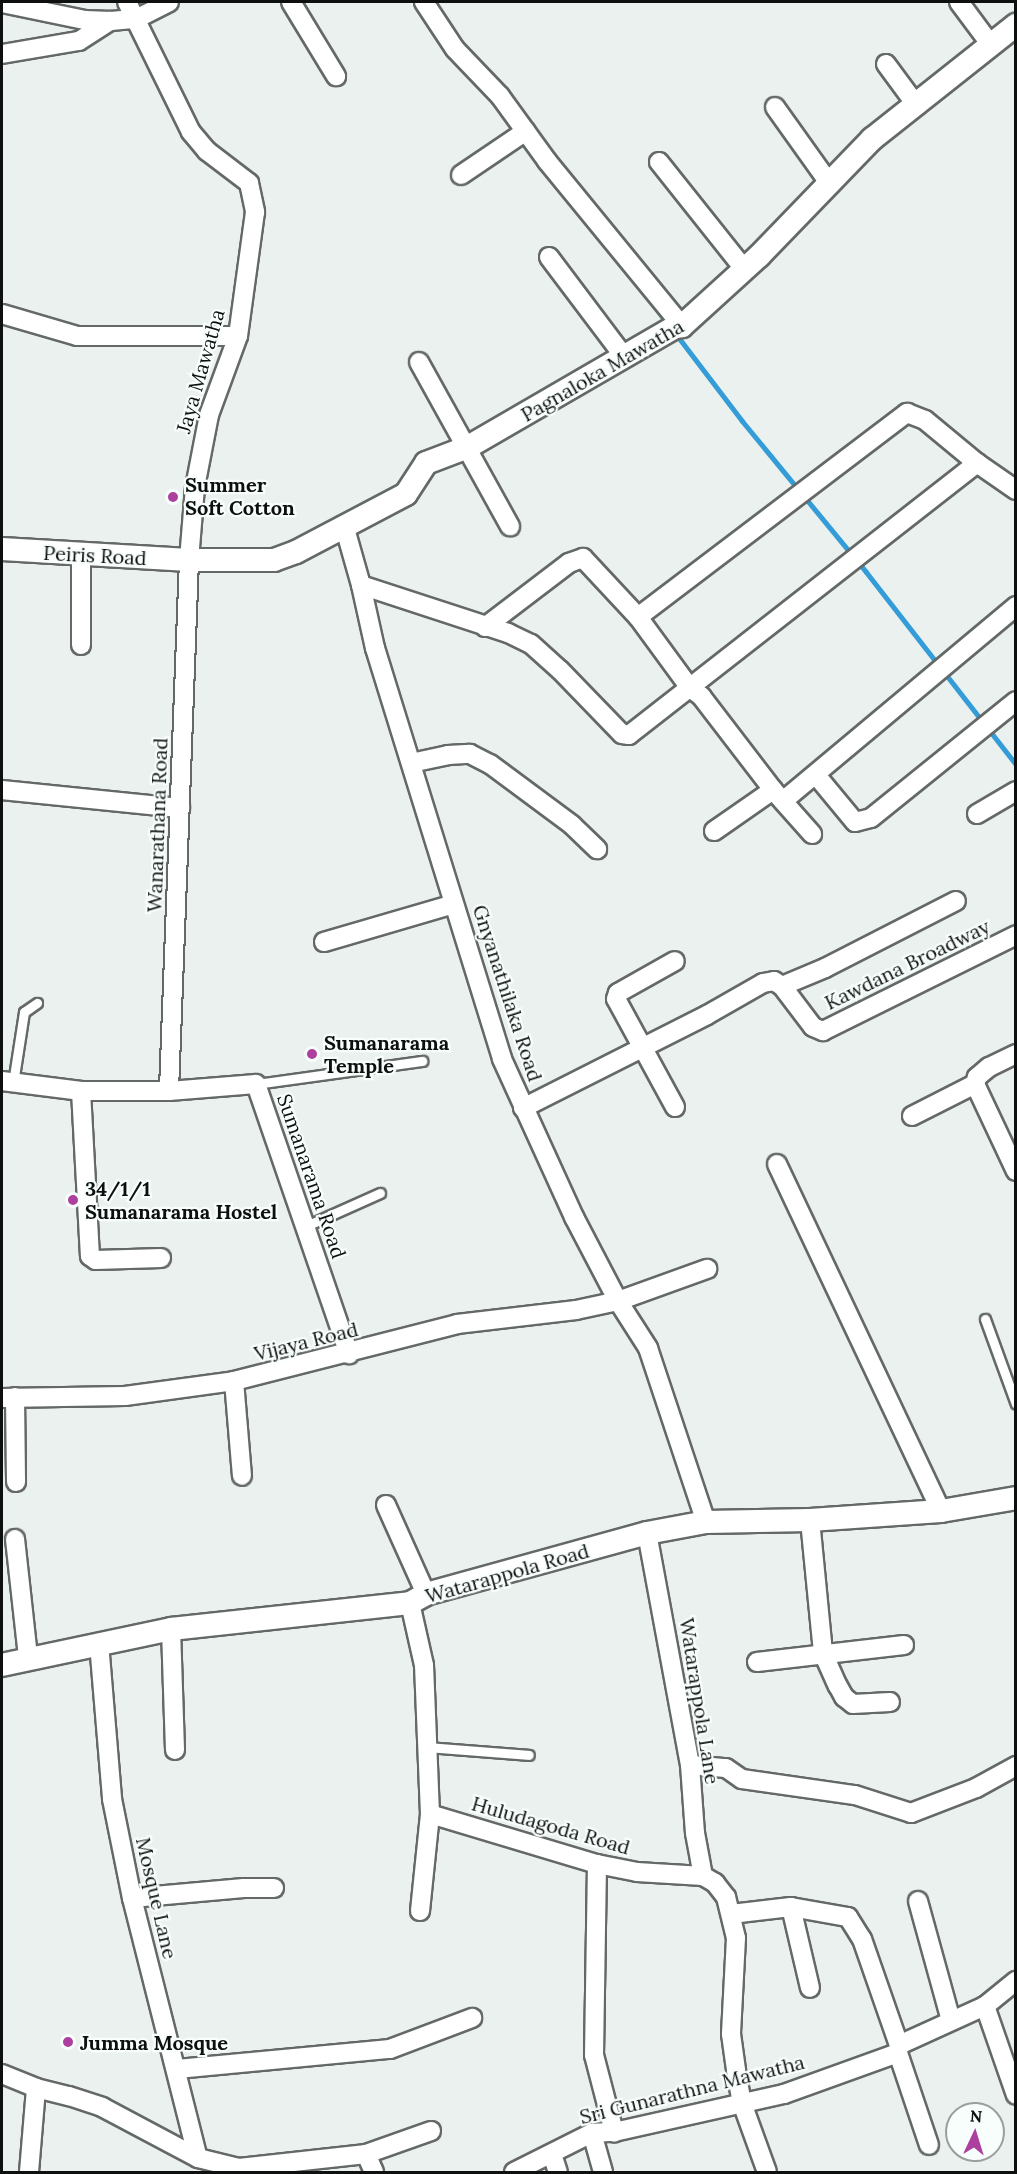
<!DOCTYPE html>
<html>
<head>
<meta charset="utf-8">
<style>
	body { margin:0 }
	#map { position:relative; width:1017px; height:2174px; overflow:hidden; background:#eaf1ef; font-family:Lora,serif }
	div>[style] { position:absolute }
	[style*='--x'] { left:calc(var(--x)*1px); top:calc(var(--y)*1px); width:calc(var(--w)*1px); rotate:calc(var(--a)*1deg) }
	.stream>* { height:5px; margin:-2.5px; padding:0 2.5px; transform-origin:2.5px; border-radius:2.5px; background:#349cd7 }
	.roads { filter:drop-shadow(2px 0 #646968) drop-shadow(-2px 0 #646968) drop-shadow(0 2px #646968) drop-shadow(0 -2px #646968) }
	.service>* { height:9px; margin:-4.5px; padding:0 4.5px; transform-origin:4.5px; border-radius:4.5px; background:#fff }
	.minor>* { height:18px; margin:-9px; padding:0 9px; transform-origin:9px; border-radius:9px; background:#fff }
	.tertiary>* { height:22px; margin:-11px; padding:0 11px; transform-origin:11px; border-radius:11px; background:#fff }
	.dots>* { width:16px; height:16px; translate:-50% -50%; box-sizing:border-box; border:3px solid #f8fefc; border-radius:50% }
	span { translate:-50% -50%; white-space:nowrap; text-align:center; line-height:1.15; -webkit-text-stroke:4.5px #f8fefc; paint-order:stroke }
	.street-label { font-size:20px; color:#0d100f }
	.poi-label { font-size:20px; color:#0d100f; font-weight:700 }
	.left { translate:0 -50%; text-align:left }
	.frame { position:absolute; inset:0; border:3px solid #0d100f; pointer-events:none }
	.north { position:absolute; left:945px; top:2102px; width:60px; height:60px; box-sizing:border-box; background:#f8fefc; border:2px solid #9a9f9d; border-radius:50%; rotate:4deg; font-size:16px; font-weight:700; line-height:24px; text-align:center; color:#0d100f }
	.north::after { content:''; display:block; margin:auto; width:21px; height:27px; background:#ad3f9e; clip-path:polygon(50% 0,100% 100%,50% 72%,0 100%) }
</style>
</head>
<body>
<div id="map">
	<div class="stream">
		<i style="--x:653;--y:304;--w:27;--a:54"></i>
		<i style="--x:675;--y:333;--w:111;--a:52.7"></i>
		<i style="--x:742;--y:421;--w:195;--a:50.6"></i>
		<i style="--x:866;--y:572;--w:244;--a:52.1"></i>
	</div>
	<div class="roads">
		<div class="service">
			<i style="--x:13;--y:1083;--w:72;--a:-81.2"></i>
			<i style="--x:24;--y:1012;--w:16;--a:-35"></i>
			<i style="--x:256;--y:1084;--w:168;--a:-7.9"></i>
			<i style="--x:306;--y:1226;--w:81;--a:-24"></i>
			<i style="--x:985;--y:1319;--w:90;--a:70"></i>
			<i style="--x:428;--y:1747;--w:101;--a:4.5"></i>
		</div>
		<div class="minor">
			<i style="--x:127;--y:2;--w:145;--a:63.8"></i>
			<i style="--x:191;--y:132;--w:25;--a:50"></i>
			<i style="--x:207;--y:151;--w:53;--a:37.3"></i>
			<i style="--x:249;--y:183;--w:30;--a:78"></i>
			<i style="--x:255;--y:212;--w:125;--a:97.8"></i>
			<i style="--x:238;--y:336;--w:84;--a:110.2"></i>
			<i style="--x:209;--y:415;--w:73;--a:101"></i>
			<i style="--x:195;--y:487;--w:73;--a:94.7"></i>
			<i style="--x:189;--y:560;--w:531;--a:92.16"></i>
			<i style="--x:291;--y:2;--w:87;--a:58.7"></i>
			<i style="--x:424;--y:2;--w:56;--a:56.6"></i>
			<i style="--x:455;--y:49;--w:65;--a:46.2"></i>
			<i style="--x:500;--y:96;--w:80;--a:54.1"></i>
			<i style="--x:547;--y:161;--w:213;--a:50.7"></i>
			<i style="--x:959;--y:2;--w:54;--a:53.3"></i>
			<i style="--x:2;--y:3;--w:85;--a:11.6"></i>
			<i style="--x:85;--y:20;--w:26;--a:2"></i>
			<i style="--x:111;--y:21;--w:25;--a:-5"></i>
			<i style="--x:136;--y:19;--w:37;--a:-27"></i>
			<i style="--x:2;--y:54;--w:78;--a:-9.6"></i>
			<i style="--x:79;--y:41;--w:37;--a:-33"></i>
			<i style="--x:886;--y:64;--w:52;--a:53.6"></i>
			<i style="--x:775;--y:107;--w:95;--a:54.5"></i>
			<i style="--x:659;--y:162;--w:137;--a:51.5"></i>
			<i style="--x:461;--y:175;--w:78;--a:-34.1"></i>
			<i style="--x:549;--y:257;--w:126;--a:53"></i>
			<i style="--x:2;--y:314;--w:78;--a:16.3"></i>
			<i style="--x:77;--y:336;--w:161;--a:0"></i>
			<i style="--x:419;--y:362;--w:188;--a:61"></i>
			<i style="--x:344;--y:525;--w:62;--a:74.2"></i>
			<i style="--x:361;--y:585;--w:65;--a:77.5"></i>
			<i style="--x:375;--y:648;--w:430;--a:72.8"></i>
			<i style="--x:502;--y:1059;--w:174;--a:65.5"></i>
			<i style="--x:574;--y:1217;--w:95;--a:62.4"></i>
			<i style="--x:618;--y:1301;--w:56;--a:57.4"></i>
			<i style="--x:648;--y:1348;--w:183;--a:71.6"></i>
			<i style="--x:361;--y:585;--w:155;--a:18.1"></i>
			<i style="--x:508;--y:633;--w:25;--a:26"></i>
			<i style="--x:531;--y:644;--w:39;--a:42"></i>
			<i style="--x:560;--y:670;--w:89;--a:45.9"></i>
			<i style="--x:622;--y:734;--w:7;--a:8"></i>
			<i style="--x:629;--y:735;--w:442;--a:-38"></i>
			<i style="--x:638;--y:617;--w:338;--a:-37.2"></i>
			<i style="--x:907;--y:413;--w:19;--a:21"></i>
			<i style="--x:925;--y:420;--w:67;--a:39.6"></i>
			<i style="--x:977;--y:463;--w:47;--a:34.7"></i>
			<i style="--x:485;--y:627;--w:106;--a:-37.3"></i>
			<i style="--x:569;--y:563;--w:15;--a:-20"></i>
			<i style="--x:583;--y:558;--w:81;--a:47"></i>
			<i style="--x:638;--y:617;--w:88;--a:53.8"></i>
			<i style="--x:690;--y:688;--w:14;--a:36"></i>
			<i style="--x:701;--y:696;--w:118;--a:52.5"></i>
			<i style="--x:773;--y:790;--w:59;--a:48.4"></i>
			<i style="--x:81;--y:645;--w:90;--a:-90"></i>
			<i style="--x:411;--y:763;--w:38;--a:-12"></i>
			<i style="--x:448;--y:755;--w:22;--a:-3"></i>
			<i style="--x:470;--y:754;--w:22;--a:27"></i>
			<i style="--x:490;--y:764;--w:102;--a:36.6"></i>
			<i style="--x:572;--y:825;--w:35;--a:44"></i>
			<i style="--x:816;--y:775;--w:61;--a:50.3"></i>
			<i style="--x:855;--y:822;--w:16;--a:-14"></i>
			<i style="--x:871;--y:818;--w:186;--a:-38.9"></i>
			<i style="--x:2;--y:790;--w:179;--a:5.8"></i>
			<i style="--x:783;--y:801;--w:304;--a:-39.9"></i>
			<i style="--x:977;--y:814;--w:45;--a:-30.5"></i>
			<i style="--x:714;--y:831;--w:72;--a:-34.8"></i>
			<i style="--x:324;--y:942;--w:135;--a:-16.3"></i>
			<i style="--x:782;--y:986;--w:47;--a:-22.7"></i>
			<i style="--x:825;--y:968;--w:147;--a:-27.1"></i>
			<i style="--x:1016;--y:1054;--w:30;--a:154"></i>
			<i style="--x:989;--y:1067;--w:16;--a:140"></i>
			<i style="--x:977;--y:1077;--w:7;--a:106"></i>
			<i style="--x:975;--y:1084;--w:96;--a:64.8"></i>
			<i style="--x:2;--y:1081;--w:80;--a:7.2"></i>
			<i style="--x:81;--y:1091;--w:88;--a:0"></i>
			<i style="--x:169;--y:1091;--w:87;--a:-4.6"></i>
			<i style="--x:256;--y:1084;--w:286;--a:71"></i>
			<i style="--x:81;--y:1091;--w:165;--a:86.9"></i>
			<i style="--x:90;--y:1256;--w:7;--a:34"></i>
			<i style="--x:96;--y:1260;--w:65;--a:-1.8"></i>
			<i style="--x:675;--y:1107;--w:123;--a:-118.6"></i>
			<i style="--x:616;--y:999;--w:6;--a:-72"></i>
			<i style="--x:618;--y:993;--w:65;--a:-29.3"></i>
			<i style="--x:523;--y:1108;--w:206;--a:-26.8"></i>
			<i style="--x:707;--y:1015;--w:64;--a:-29.7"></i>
			<i style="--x:763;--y:983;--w:11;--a:-10"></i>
			<i style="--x:774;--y:981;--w:9;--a:32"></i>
			<i style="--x:782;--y:986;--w:51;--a:52.9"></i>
			<i style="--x:813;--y:1027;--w:11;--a:22"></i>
			<i style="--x:823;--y:1031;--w:216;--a:-26.4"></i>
			<i style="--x:912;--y:1116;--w:71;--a:-26.9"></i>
			<i style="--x:777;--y:1164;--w:384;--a:64.7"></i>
			<i style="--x:234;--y:1381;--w:95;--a:85.2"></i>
			<i style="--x:15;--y:1397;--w:85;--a:89.3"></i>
			<i style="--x:2;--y:1398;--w:123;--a:-0.9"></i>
			<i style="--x:125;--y:1396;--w:110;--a:-7.8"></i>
			<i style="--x:234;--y:1381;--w:230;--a:-14.3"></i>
			<i style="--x:457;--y:1324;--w:120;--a:-6.7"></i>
			<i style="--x:576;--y:1310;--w:43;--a:-12.1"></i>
			<i style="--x:618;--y:1301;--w:95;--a:-19.8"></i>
			<i style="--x:386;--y:1505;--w:98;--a:65.8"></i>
			<i style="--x:810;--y:1520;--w:134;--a:84.4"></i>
			<i style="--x:823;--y:1653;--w:36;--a:66"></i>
			<i style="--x:838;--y:1686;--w:13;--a:61"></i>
			<i style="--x:844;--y:1697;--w:11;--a:38"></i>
			<i style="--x:853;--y:1704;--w:37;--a:-3"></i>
			<i style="--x:647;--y:1533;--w:236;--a:79.5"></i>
			<i style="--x:690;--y:1765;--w:68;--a:85.8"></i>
			<i style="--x:695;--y:1833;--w:44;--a:79.5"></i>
			<i style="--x:15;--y:1539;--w:119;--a:83.7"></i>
			<i style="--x:410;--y:1603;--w:64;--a:77.3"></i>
			<i style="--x:424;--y:1665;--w:149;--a:87.7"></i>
			<i style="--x:430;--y:1814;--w:174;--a:16.7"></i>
			<i style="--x:597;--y:1864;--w:41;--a:11.3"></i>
			<i style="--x:637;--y:1872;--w:66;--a:3.5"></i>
			<i style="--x:703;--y:1876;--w:14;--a:30"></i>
			<i style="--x:715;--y:1883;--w:18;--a:52"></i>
			<i style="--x:726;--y:1897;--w:42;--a:76.3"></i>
			<i style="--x:736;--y:1938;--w:96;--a:93"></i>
			<i style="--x:731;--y:2034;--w:36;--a:82"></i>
			<i style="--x:736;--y:2070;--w:34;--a:80"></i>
			<i style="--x:742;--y:2103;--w:73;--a:70.1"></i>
			<i style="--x:171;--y:1629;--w:121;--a:88.1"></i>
			<i style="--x:99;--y:1643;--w:157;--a:85.2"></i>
			<i style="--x:112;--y:1799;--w:101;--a:78.6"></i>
			<i style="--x:132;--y:1898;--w:268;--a:75.8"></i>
			<i style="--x:757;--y:1662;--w:148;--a:-6.6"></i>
			<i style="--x:690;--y:1765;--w:36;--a:5"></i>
			<i style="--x:726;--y:1768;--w:19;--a:35"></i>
			<i style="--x:742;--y:1779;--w:114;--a:8.1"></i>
			<i style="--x:855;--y:1795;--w:59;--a:17.8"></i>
			<i style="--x:911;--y:1813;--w:70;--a:-21"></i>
			<i style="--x:976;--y:1788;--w:46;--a:-28.8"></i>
			<i style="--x:597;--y:1864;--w:191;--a:90.9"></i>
			<i style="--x:594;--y:2055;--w:80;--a:75.4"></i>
			<i style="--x:132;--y:1898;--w:112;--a:-5.1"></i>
			<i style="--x:244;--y:1888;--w:30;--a:0"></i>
			<i style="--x:918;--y:1901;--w:124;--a:74.6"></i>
			<i style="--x:791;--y:1907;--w:83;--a:76.8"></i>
			<i style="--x:420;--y:1911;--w:98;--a:-84.1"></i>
			<i style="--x:731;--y:1914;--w:60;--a:-6.7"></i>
			<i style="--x:791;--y:1907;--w:58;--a:10"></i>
			<i style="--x:848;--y:1917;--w:26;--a:58"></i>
			<i style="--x:862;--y:1939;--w:112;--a:70.8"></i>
			<i style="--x:985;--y:2006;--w:94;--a:70.8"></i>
			<i style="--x:898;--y:2053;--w:97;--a:71.4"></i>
			<i style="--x:177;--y:2069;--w:214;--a:-5.4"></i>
			<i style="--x:390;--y:2049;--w:88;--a:-20.7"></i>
			<i style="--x:2;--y:2074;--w:37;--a:22"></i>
			<i style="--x:36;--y:2088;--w:34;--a:14"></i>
			<i style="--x:69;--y:2096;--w:35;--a:18"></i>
			<i style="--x:102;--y:2107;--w:109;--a:28"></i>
			<i style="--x:198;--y:2158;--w:42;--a:13.7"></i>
			<i style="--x:239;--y:2168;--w:128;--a:-6.3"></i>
			<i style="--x:366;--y:2154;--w:69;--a:-19.5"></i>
			<i style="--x:592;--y:2133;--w:41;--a:74.2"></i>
			<i style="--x:366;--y:2154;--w:20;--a:66"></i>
			<i style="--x:552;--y:2154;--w:19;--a:72"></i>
			<i style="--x:29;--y:2172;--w:84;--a:-85.2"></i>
			<i style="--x:514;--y:2172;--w:87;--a:-26.6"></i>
			<i style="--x:592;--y:2133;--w:22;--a:-3"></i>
			<i style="--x:614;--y:2132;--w:174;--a:-12.6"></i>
			<i style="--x:784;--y:2094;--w:121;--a:-19.8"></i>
			<i style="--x:898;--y:2053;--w:8;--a:-83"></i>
			<i style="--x:899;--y:2045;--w:94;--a:-24.4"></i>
			<i style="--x:985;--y:2006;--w:40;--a:-39"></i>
		</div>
		<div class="tertiary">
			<i style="--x:2;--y:549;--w:187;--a:3.4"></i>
			<i style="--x:189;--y:560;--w:85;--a:0"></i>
			<i style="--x:274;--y:560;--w:23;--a:-20"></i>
			<i style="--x:296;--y:552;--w:124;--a:-27.8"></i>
			<i style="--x:406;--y:494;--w:37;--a:-57"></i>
			<i style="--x:426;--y:463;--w:45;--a:-20.9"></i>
			<i style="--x:468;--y:447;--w:239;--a:-30.1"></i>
			<i style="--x:675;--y:327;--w:7;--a:-8"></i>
			<i style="--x:682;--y:326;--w:104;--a:-42.3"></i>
			<i style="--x:759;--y:256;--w:163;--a:-46"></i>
			<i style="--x:872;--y:139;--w:184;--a:-38.4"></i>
			<i style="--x:2;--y:1665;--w:173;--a:-12"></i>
			<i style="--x:171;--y:1629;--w:240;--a:-6.2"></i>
			<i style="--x:410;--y:1603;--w:18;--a:-29"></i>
			<i style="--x:426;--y:1594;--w:229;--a:-15.4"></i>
			<i style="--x:647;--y:1533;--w:60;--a:-10.6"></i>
			<i style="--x:706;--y:1522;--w:104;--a:-1.1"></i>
			<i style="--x:810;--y:1520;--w:131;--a:-3.9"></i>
			<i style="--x:941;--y:1511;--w:76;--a:-9.8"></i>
		</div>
	</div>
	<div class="dots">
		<i style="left:173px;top:497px;background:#ad3f9e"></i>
		<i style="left:312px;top:1054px;background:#ad3f9e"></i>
		<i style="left:73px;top:1200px;background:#ad3f9e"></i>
		<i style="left:68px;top:2042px;background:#ad3f9e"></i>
	</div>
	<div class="street-label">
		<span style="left:602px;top:370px;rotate:-30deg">Pagnaloka Mawatha</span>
		<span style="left:200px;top:371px;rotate:-74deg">Jaya Mawatha</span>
		<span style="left:95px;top:555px;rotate:3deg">Peiris Road</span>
		<span style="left:157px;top:825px;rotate:-88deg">Wanarathana Road</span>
		<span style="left:907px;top:964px;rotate:-26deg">Kawdana Broadway</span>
		<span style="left:508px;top:993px;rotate:72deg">Gnyanathilaka Road</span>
		<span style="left:312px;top:1176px;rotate:71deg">Sumanarama Road</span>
		<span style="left:306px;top:1341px;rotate:-14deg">Vijaya Road</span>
		<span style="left:507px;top:1573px;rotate:-16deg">Watarappola Road</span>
		<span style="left:700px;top:1701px;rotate:81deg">Watarappola Lane</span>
		<span style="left:551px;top:1825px;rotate:16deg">Huludagoda Road</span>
		<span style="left:157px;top:1898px;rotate:77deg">Mosque Lane</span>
		<span style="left:692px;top:2089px;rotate:-14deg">Sri Gunarathna Mawatha</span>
	</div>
	<div class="poi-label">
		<span class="left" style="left:185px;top:496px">Summer<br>Soft Cotton</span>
		<span class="left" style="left:324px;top:1054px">Sumanarama<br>Temple</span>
		<span class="left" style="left:85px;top:1200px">34/1/1<br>Sumanarama Hostel</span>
		<span class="left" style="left:80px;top:2042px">Jumma Mosque</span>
	</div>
	<div class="frame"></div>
	<div class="north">N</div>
</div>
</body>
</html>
